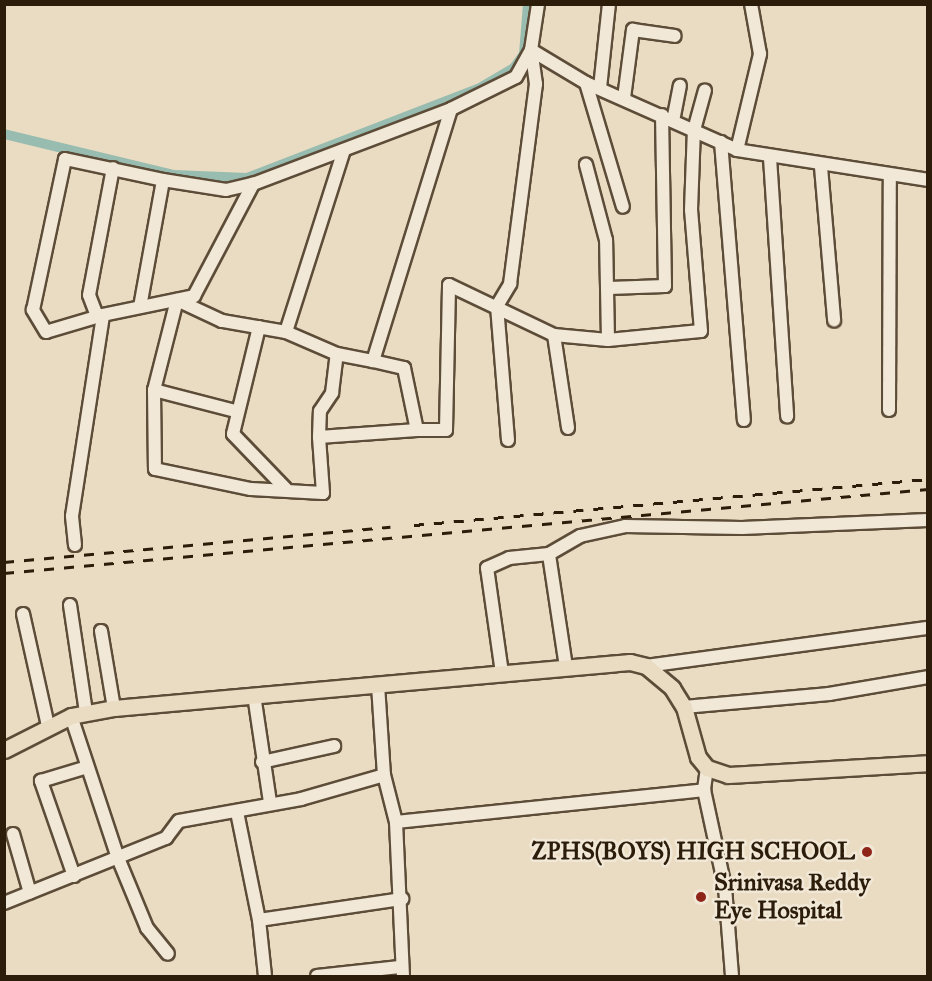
<!DOCTYPE html>
<html>
<head>
<meta charset="utf-8">
<style>
	body { margin:0 }
	#map { position:relative; width:932px; height:981px; overflow:hidden; background:#eadcc2; font-family:"IM FELL Great Primer",serif }
	div>[style] { position:absolute }
	[style*='--x'] { left:calc(var(--x)*1px); top:calc(var(--y)*1px); width:calc(var(--w)*1px); rotate:calc(var(--a)*1deg) }
	.canal>* { height:10px; margin:-5px; padding:0 5px; transform-origin:5px; border-radius:5px; background:#98bcaf }
	.roads { filter:drop-shadow(2px 0 #5c4c38) drop-shadow(-2px 0 #5c4c38) drop-shadow(0 2px #5c4c38) drop-shadow(0 -2px #5c4c38) }
	.minor>* { height:12px; margin:-6px; padding:0 6px; transform-origin:6px; border-radius:6px; background:#f1e8d7 }
	.major>* { height:15px; margin:-7.5px; padding:0 7.5px; transform-origin:7.5px; border-radius:7.5px; background:#eadcc2 }
	.rail>* { height:3px; margin-top:-1.5px; transform-origin:0; background:repeating-linear-gradient(90deg,#2c1c0a 0 10px,transparent 0 20px) }
	.dots>* { width:16px; height:16px; translate:-50% -50%; box-sizing:border-box; border:3px solid #f1e8d7; border-radius:50% }
	span { translate:-50% -50%; white-space:nowrap; text-align:center; line-height:1.15; -webkit-text-stroke:5px #f1e8d7; paint-order:stroke }
	.poi-label { font-size:24px; color:#2c1c0a; font-weight:700 }
	.right { translate:-100% -50%; text-align:right }
	.left { translate:0 -50%; text-align:left }
	.frame { position:absolute; inset:0; border:6px solid #2c1c0a; pointer-events:none }
</style>
</head>
<body>
<div id="map">
	<div class="canal">
		<i style="--x:4;--y:134;--w:175;--a:13.6"></i>
		<i style="--x:174;--y:175;--w:73;--a:2.4"></i>
		<i style="--x:247;--y:178;--w:248;--a:-21.1"></i>
		<i style="--x:478;--y:89;--w:42;--a:-30.3"></i>
		<i style="--x:514;--y:68;--w:17;--a:-54"></i>
		<i style="--x:524;--y:54;--w:50;--a:-85.4"></i>
	</div>
	<div class="roads">
		<div class="minor">
			<i style="--x:586;--y:83;--w:129;--a:73.4"></i>
			<i style="--x:600;--y:88;--w:84;--a:-83.9"></i>
			<i style="--x:624;--y:98;--w:69;--a:-82.5"></i>
			<i style="--x:633;--y:30;--w:42;--a:8.1"></i>
			<i style="--x:451;--y:109;--w:264;--a:107.2"></i>
			<i style="--x:373;--y:361;--w:32;--a:13"></i>
			<i style="--x:404;--y:368;--w:63;--a:78.2"></i>
			<i style="--x:417;--y:430;--w:29;--a:0"></i>
			<i style="--x:446;--y:430;--w:145;--a:-88.8"></i>
			<i style="--x:449;--y:285;--w:116;--a:25.5"></i>
			<i style="--x:554;--y:335;--w:94;--a:81.4"></i>
			<i style="--x:673;--y:121;--w:36;--a:-79"></i>
			<i style="--x:721;--y:142;--w:279;--a:85.3"></i>
			<i style="--x:344;--y:150;--w:191;--a:107.7"></i>
			<i style="--x:286;--y:332;--w:56;--a:23.3"></i>
			<i style="--x:337;--y:354;--w:37;--a:11"></i>
			<i style="--x:737;--y:150;--w:99;--a:-76.5"></i>
			<i style="--x:760;--y:54;--w:51;--a:-100.2"></i>
			<i style="--x:770;--y:158;--w:259;--a:86.2"></i>
			<i style="--x:821;--y:167;--w:154;--a:85.1"></i>
			<i style="--x:609;--y:288;--w:56;--a:-2"></i>
			<i style="--x:665;--y:286;--w:171;--a:-91"></i>
			<i style="--x:140;--y:307;--w:129;--a:-79.7"></i>
			<i style="--x:163;--y:180;--w:64;--a:9"></i>
			<i style="--x:226;--y:190;--w:28;--a:-13"></i>
			<i style="--x:103;--y:315;--w:59;--a:163.4"></i>
			<i style="--x:46;--y:332;--w:26;--a:-121"></i>
			<i style="--x:33;--y:310;--w:154;--a:-78"></i>
			<i style="--x:65;--y:159;--w:100;--a:12.1"></i>
			<i style="--x:97;--y:316;--w:22;--a:-111"></i>
			<i style="--x:89;--y:295;--w:129;--a:-79.3"></i>
			<i style="--x:259;--y:327;--w:110;--a:103.7"></i>
			<i style="--x:233;--y:434;--w:76;--a:46.1"></i>
			<i style="--x:286;--y:332;--w:65;--a:-170.2"></i>
			<i style="--x:222;--y:321;--w:50;--a:-155"></i>
			<i style="--x:177;--y:300;--w:93;--a:104.3"></i>
			<i style="--x:154;--y:390;--w:79;--a:89.3"></i>
			<i style="--x:155;--y:469;--w:98;--a:11.8"></i>
			<i style="--x:251;--y:489;--w:72;--a:3.2"></i>
			<i style="--x:323;--y:493;--w:56;--a:-94.1"></i>
			<i style="--x:319;--y:437;--w:98;--a:-4.1"></i>
			<i style="--x:554;--y:335;--w:54;--a:5.3"></i>
			<i style="--x:608;--y:340;--w:100;--a:-91.1"></i>
			<i style="--x:606;--y:240;--w:78;--a:-104.9"></i>
			<i style="--x:608;--y:340;--w:93;--a:-5.5"></i>
			<i style="--x:701;--y:331;--w:121;--a:-94.7"></i>
			<i style="--x:691;--y:210;--w:80;--a:-87.9"></i>
			<i style="--x:694;--y:130;--w:41;--a:-74.6"></i>
			<i style="--x:154;--y:390;--w:84;--a:14.5"></i>
			<i style="--x:889;--y:410;--w:233;--a:-89.8"></i>
			<i style="--x:319;--y:437;--w:26;--a:-88"></i>
			<i style="--x:320;--y:411;--w:22;--a:-56"></i>
			<i style="--x:332;--y:393;--w:39;--a:-83"></i>
			<i style="--x:508;--y:440;--w:134;--a:-94.7"></i>
			<i style="--x:497;--y:306;--w:26;--a:-59"></i>
			<i style="--x:510;--y:284;--w:202;--a:-82.6"></i>
			<i style="--x:536;--y:84;--w:34;--a:-98"></i>
			<i style="--x:531;--y:50;--w:64;--a:31"></i>
			<i style="--x:586;--y:83;--w:165;--a:23.9"></i>
			<i style="--x:737;--y:150;--w:193;--a:8.9"></i>
			<i style="--x:75;--y:545;--w:29;--a:-96"></i>
			<i style="--x:72;--y:516;--w:203;--a:-81.2"></i>
			<i style="--x:103;--y:315;--w:93;--a:-11.8"></i>
			<i style="--x:194;--y:296;--w:127;--a:-62.2"></i>
			<i style="--x:253;--y:184;--w:212;--a:-20.7"></i>
			<i style="--x:451;--y:109;--w:72;--a:-26.2"></i>
			<i style="--x:516;--y:77;--w:31;--a:-61"></i>
			<i style="--x:531;--y:50;--w:47;--a:-81.3"></i>
			<i style="--x:70;--y:605;--w:108;--a:81.5"></i>
			<i style="--x:23;--y:614;--w:115;--a:77.4"></i>
			<i style="--x:101;--y:631;--w:78;--a:80.4"></i>
			<i style="--x:646;--y:666;--w:285;--a:-7.7"></i>
			<i style="--x:566;--y:667;--w:114;--a:-98.6"></i>
			<i style="--x:549;--y:554;--w:36;--a:-30"></i>
			<i style="--x:580;--y:536;--w:46;--a:-12.5"></i>
			<i style="--x:625;--y:526;--w:117;--a:1"></i>
			<i style="--x:742;--y:528;--w:186;--a:-2.5"></i>
			<i style="--x:502;--y:673;--w:106;--a:-98.1"></i>
			<i style="--x:487;--y:568;--w:24;--a:-24"></i>
			<i style="--x:509;--y:558;--w:40;--a:-5.7"></i>
			<i style="--x:378;--y:685;--w:90;--a:86.2"></i>
			<i style="--x:384;--y:775;--w:49;--a:75.7"></i>
			<i style="--x:396;--y:822;--w:154;--a:87.4"></i>
			<i style="--x:254;--y:695;--w:108;--a:81.5"></i>
			<i style="--x:684;--y:707;--w:146;--a:-5.1"></i>
			<i style="--x:829;--y:694;--w:100;--a:-9.7"></i>
			<i style="--x:71;--y:716;--w:150;--a:71.7"></i>
			<i style="--x:118;--y:858;--w:76;--a:67.5"></i>
			<i style="--x:147;--y:928;--w:33;--a:51"></i>
			<i style="--x:262;--y:762;--w:74;--a:-12.5"></i>
			<i style="--x:707;--y:768;--w:22;--a:98"></i>
			<i style="--x:704;--y:790;--w:99;--a:77.8"></i>
			<i style="--x:725;--y:887;--w:89;--a:85.5"></i>
			<i style="--x:237;--y:812;--w:110;--a:78.5"></i>
			<i style="--x:396;--y:822;--w:310;--a:-5.9"></i>
			<i style="--x:13;--y:834;--w:61;--a:73.9"></i>
			<i style="--x:74;--y:876;--w:101;--a:-109.2"></i>
			<i style="--x:41;--y:781;--w:45;--a:-16.8"></i>
			<i style="--x:4;--y:903;--w:175;--a:-21.9"></i>
			<i style="--x:166;--y:838;--w:21;--a:-53"></i>
			<i style="--x:179;--y:821;--w:124;--a:-10.2"></i>
			<i style="--x:301;--y:799;--w:86;--a:-16.1"></i>
			<i style="--x:265;--y:976;--w:56;--a:-96.1"></i>
			<i style="--x:259;--y:920;--w:145;--a:-8.4"></i>
			<i style="--x:317;--y:976;--w:83;--a:-6.2"></i>
		</div>
		<div class="major">
			<i style="--x:4;--y:750;--w:75;--a:-26.9"></i>
			<i style="--x:71;--y:716;--w:44;--a:-10.5"></i>
			<i style="--x:114;--y:708;--w:518;--a:-5.09"></i>
			<i style="--x:630;--y:662;--w:16;--a:14"></i>
			<i style="--x:646;--y:666;--w:34;--a:40"></i>
			<i style="--x:672;--y:688;--w:22;--a:58"></i>
			<i style="--x:684;--y:707;--w:52;--a:74.4"></i>
			<i style="--x:698;--y:757;--w:14;--a:51"></i>
			<i style="--x:707;--y:768;--w:22;--a:18"></i>
			<i style="--x:728;--y:775;--w:200;--a:-3.4"></i>
		</div>
	</div>
	<div class="rail">
		<i style="--x:414;--y:525;--w:516;--a:-5.11"></i>
		<i style="--x:4;--y:562;--w:388;--a:-5.2"></i>
		<i style="--x:4;--y:573;--w:928;--a:-5.19"></i>
	</div>
	<div class="dots">
		<i style="left:867px;top:852px;background:#8f2418"></i>
		<i style="left:701px;top:897px;background:#8f2418"></i>
	</div>
	<div class="poi-label">
		<span class="right" style="left:855px;top:852px">ZPHS(BOYS) HIGH SCHOOL</span>
		<span class="left" style="left:714px;top:897px">Srinivasa Reddy<br>Eye Hospital</span>
	</div>
	<div class="frame"></div>
</div>
</body>
</html>
